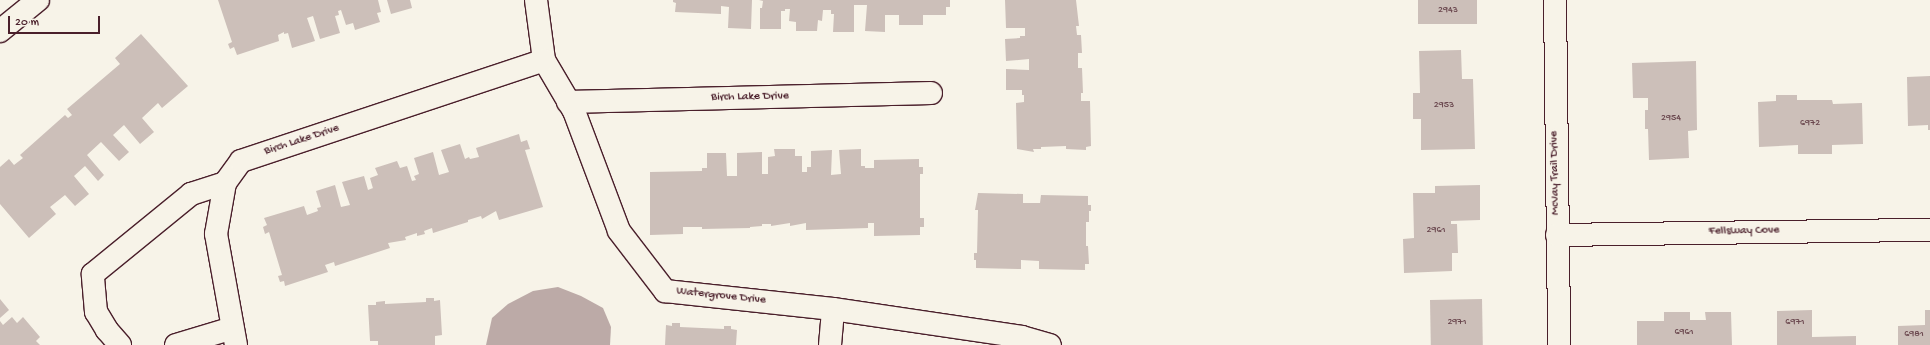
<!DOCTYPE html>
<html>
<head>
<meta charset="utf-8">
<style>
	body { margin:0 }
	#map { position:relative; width:1930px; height:345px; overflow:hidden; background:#f7f3e8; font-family:"Gochi Hand",sans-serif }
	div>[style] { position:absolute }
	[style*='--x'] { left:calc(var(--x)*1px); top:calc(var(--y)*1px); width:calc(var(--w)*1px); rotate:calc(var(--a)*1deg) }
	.water>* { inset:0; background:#bcaaa7 }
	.building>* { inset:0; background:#ccbfb9; transform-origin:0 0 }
	.roads { filter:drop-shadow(1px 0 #4a1f2b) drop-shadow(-1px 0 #4a1f2b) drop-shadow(0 1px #4a1f2b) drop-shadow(0 -1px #4a1f2b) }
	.street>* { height:22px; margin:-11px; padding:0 11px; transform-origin:11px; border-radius:11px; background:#f7f3e8 }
	.secondary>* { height:22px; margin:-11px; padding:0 11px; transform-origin:11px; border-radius:11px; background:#f7f3e8 }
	span { translate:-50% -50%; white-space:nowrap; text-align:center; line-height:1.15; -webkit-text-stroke:4px #f7f3e8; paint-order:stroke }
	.number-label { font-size:10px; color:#6a474e }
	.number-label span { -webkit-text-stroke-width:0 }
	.street-label { font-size:12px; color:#4a1f2b }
	.scale { position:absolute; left:8px; top:16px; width:92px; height:18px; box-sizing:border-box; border:2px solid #4a1f2b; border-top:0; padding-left:5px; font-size:12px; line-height:14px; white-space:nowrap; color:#4a1f2b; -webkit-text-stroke:3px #f7f3e8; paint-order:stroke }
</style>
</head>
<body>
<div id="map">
	<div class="water">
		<i style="clip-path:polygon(558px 287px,581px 296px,603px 308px,611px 327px,610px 345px,486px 345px,492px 318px,508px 304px,533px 291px)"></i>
	</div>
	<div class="building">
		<i style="clip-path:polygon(218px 0,378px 0,381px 12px,377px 13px,380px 22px,355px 30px,353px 23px,346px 25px,341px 10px,338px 11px,339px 15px,335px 16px,340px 33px,320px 39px,313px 16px,307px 18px,315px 41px,292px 48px,288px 33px,284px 34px,284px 32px,278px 35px,279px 41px,237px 55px,234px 47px,230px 49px,228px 44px,232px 42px)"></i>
		<i style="clip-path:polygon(387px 0,410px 0,412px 8px,391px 14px)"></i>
		<i style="clip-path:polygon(673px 0,752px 0,751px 29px,728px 28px,729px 7px,721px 6px,721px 14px,675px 12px,676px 3px,673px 2px)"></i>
		<i style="clip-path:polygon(759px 0,950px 0,950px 7px,946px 7px,946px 15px,923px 15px,923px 25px,899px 25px,899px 15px,885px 15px,885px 32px,865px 31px,867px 5px,854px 5px,854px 32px,833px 32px,834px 14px,831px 14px,831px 10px,823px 10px,822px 21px,818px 20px,817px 31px,796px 31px,796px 22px,789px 21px,790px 9px,785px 9px,785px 11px,781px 11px,781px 29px,760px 29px,760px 8px,762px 8px,763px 1px)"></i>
		<i style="clip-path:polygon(1005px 0,1076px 0,1079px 26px,1076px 26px,1077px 35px,1081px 35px,1082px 53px,1078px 53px,1078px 68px,1082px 68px,1083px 93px,1081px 93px,1081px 101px,1090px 101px,1091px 146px,1086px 147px,1086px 150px,1066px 149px,1066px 146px,1041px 147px,1041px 149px,1033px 149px,1034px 152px,1017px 149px,1016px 103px,1024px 102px,1024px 95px,1022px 95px,1022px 90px,1006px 90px,1006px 69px,1029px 70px,1029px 59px,1006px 61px,1005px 39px,1020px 38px,1020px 36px,1025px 36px,1025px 28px,1006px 28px)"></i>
		<i style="left:1418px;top:0;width:59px;height:24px"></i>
		<i style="clip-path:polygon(141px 34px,188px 86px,162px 108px,158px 103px,142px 118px,154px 132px,140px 144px,124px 125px,113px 135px,129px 152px,119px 161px,101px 142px,87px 155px,104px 175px,98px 181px,85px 166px,74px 176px,89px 194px,75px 206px,65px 195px,50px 207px,56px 214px,29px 238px,0 204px,0 167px,9px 159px,14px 165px,23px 158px,20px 155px,65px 115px,68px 118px,72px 115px,67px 109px,120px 64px,115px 58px)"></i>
		<i style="clip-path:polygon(1461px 50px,1462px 79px,1473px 79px,1475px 149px,1421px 150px,1421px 119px,1413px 119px,1413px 93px,1420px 93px,1419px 51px)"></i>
		<i style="clip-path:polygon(1696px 61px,1697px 130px,1688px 131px,1689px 158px,1649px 160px,1648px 129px,1645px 129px,1645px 110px,1648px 110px,1648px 98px,1633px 98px,1632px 63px)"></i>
		<i style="clip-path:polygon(1930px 76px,1930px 130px,1928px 130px,1928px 125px,1908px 126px,1907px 77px)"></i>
		<i style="clip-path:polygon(1776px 95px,1797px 95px,1797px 100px,1832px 100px,1833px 104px,1862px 103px,1863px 144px,1832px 145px,1832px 154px,1798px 154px,1798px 145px,1759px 147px,1758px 102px,1776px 101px)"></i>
		<i style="clip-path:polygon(519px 134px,521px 142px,527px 140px,530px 149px,525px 150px,543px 207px,499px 220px,496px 211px,482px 219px,481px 216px,468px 220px,468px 222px,433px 233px,432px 228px,424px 231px,425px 234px,417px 236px,417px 233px,405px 237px,406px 240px,388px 243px,390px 248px,335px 266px,334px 262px,325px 265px,328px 272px,285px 286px,284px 281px,280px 282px,278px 276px,282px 275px,269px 232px,265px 234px,263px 227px,267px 225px,264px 218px,304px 206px,307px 215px,318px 211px,317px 208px,321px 207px,316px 191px,335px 185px,341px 207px,350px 205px,342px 182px,364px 176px,368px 190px,373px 188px,374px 192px,370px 178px,378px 175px,375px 168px,397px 161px,400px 168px,407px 166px,412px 181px,416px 180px,414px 176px,419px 174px,414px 158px,433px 152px,439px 175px,449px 172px,441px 150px,460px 144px,465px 159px,469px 157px,470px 159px,479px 157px,476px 148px)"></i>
		<i style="clip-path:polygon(774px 149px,795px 149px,795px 156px,802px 156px,802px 172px,807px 172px,807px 167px,811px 167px,811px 151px,832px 150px,831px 175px,841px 174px,839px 150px,861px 149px,861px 166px,865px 166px,865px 168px,874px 168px,874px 160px,919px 159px,919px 167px,923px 167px,923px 174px,920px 174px,920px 218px,924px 218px,924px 227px,920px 227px,920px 235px,874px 236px,874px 223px,868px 223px,868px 228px,806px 230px,806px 223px,790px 226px,790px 223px,771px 226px,771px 224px,762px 224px,762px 226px,750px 227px,750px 228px,702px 229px,702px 227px,683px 227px,683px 234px,650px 235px,650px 172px,702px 171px,702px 168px,707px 168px,707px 153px,726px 153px,727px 176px,737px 176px,737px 153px,762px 152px,762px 174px,768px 174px,768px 157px,775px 156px)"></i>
		<i style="clip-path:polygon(1480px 185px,1480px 220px,1451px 221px,1451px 224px,1457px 224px,1458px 253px,1452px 253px,1452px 271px,1404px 273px,1403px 239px,1414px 238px,1413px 193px,1435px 193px,1435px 186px)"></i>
		<i style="clip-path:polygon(978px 193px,1023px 194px,1023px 203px,1040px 203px,1041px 195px,1088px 196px,1088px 205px,1091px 205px,1091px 211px,1089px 211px,1089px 222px,1086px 222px,1086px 246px,1088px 246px,1089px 264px,1085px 264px,1085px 270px,1039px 269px,1039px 261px,1021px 260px,1021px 269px,976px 268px,976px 260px,974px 260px,974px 253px,977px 253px,978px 210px,975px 210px)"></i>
		<i style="clip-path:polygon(426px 298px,434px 298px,434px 301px,440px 300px,442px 335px,435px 336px,435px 345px,378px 345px,378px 341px,370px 341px,368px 305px,376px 305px,376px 302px,385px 301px,385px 304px,426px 302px)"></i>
		<i style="clip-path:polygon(0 299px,9px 310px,0 318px)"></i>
		<i style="left:1482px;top:299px;width:46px;height:52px;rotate:89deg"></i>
		<i style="clip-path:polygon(1812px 310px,1812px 337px,1856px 336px,1856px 345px,1777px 345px,1777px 311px)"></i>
		<i style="clip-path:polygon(1925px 310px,1930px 310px,1930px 345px,1898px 345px,1898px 326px,1925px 325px)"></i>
		<i style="clip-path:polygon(1664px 312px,1690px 312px,1690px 320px,1706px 320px,1705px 312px,1731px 312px,1732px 345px,1637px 345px,1637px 321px,1664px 321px)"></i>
		<i style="clip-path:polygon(12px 317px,17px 323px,23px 317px,40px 337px,36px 341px,40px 345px,0 345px,0 321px,3px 325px)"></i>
		<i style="clip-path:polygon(672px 323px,680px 323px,680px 327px,724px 329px,724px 326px,731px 326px,731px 329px,737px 330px,736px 345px,665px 345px,666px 325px,672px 326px)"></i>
	</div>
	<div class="roads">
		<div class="street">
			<i style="--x:536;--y:0;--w:61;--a:82.4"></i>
			<i style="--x:544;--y:60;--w:59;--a:59.5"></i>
			<i style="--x:574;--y:111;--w:128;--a:69.4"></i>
			<i style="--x:619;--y:231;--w:76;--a:52.5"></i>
			<i style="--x:665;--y:291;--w:169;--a:6.1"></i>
			<i style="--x:833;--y:309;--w:191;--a:8.4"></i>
			<i style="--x:1022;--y:337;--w:29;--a:16"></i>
			<i style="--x:1555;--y:0;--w:345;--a:89.3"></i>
			<i style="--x:568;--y:102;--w:363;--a:-1.4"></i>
			<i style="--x:1557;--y:235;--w:373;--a:-0.8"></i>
			<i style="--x:120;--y:345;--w:20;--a:-131"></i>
			<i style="--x:107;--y:330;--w:21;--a:-121"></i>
			<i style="--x:96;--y:312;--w:38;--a:-95"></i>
			<i style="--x:93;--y:274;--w:127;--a:-39.2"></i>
			<i style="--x:191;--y:194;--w:36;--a:-18"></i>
			<i style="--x:176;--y:345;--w:59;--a:-16.6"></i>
			<i style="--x:236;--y:345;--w:113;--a:-100.2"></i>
			<i style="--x:216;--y:234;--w:52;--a:-80"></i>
			<i style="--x:225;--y:183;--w:27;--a:-54"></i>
			<i style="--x:241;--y:161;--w:319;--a:-18.4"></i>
			<i style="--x:830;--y:345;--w:36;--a:-85"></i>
		</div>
		<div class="secondary">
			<i style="--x:0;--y:31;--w:49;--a:-39.2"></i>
		</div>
	</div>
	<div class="number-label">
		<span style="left:1448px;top:11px">2943</span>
		<span style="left:1444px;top:106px">2953</span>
		<span style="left:1671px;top:119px">2954</span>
		<span style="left:1810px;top:124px">6972</span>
		<span style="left:1436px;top:231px">2961</span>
		<span style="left:1457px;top:323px">2971</span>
		<span style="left:1795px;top:323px">6971</span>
		<span style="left:1684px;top:333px">6961</span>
		<span style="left:1914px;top:335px">6981</span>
	</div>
	<div class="street-label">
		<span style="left:750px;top:98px;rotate:-1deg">Birch Lake Drive</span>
		<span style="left:302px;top:141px;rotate:-18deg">Birch Lake Drive</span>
		<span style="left:1556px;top:173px;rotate:-91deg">McVay Trail Drive</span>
		<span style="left:1744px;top:232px;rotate:-1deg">Fellsway Cove</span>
		<span style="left:721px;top:297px;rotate:6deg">Watergrove Drive</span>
	</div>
	<div class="scale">20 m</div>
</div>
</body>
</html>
